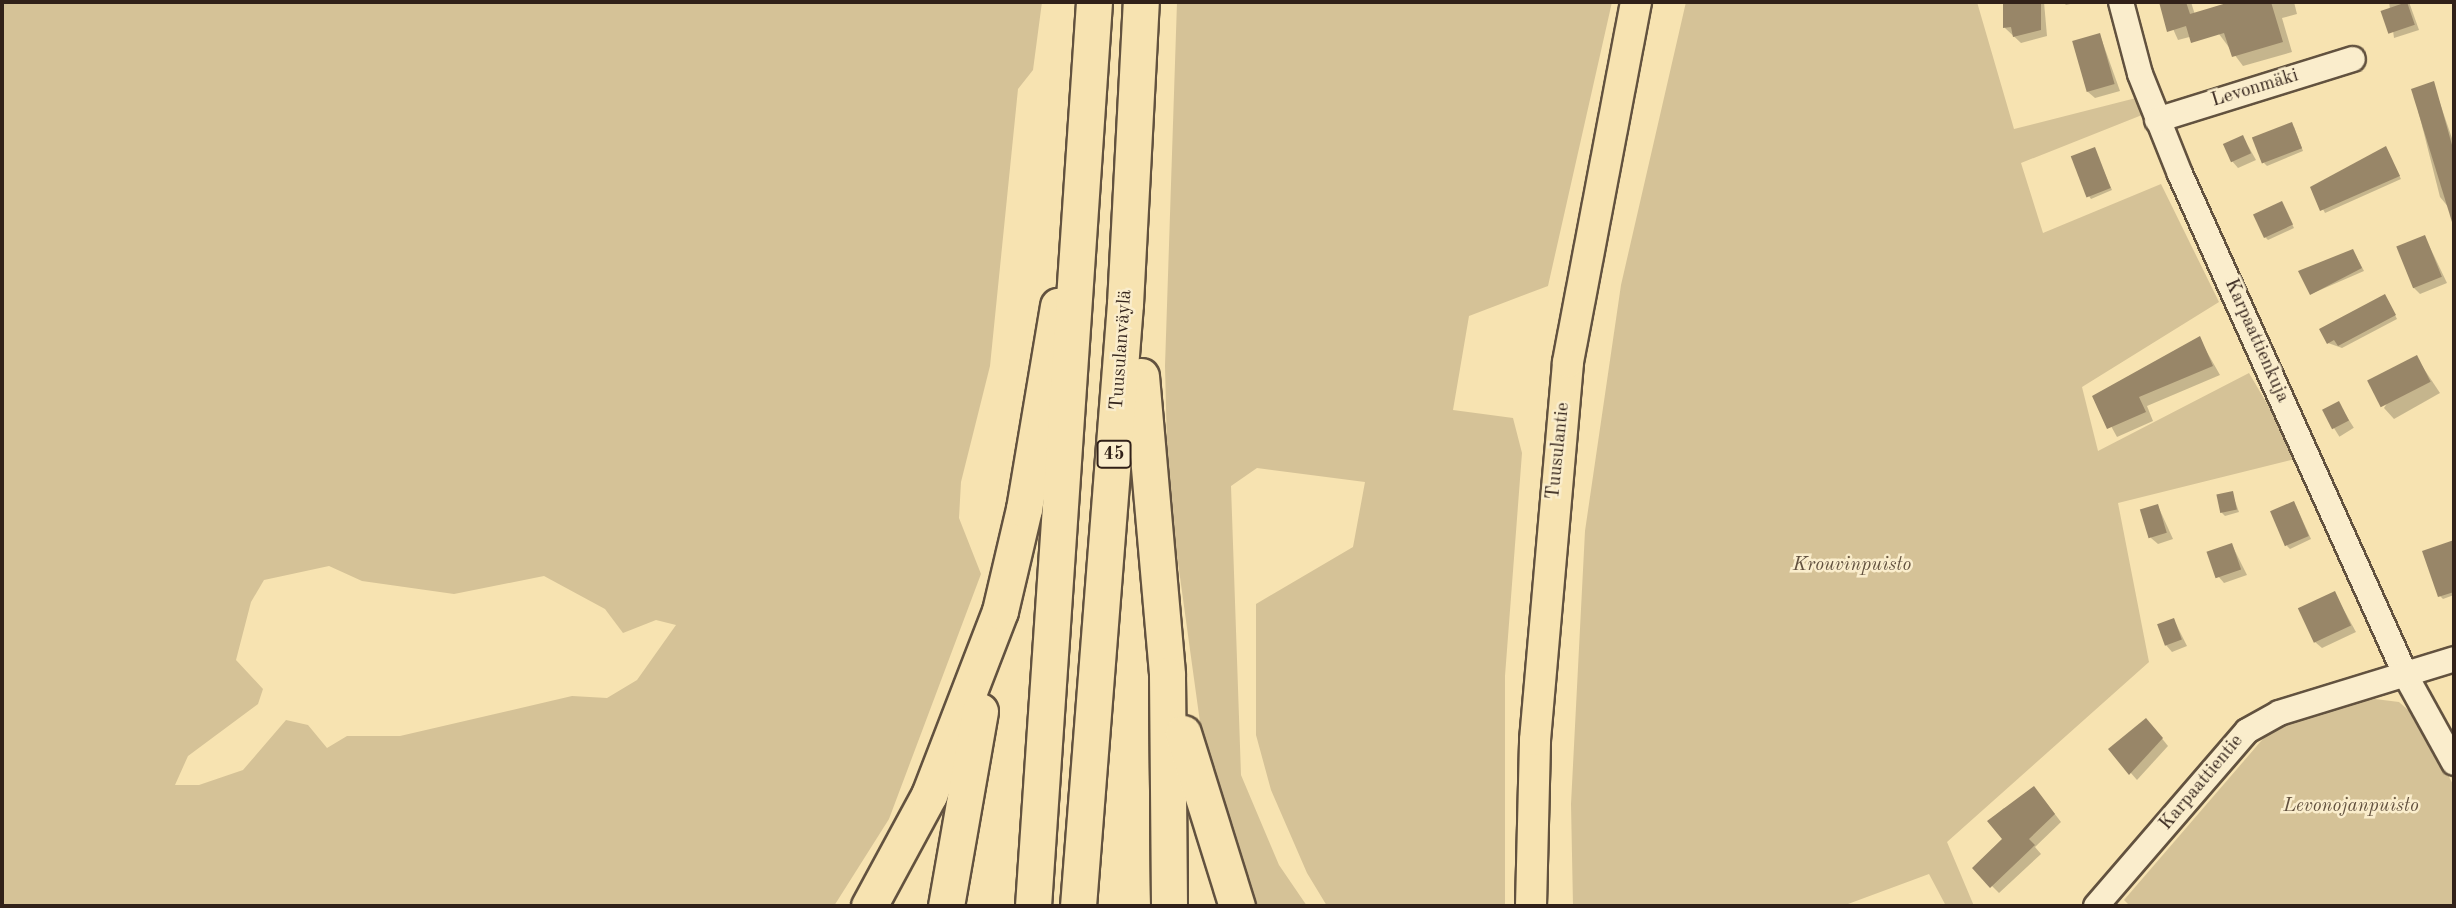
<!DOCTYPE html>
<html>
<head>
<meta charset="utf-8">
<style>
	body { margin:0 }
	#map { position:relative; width:2456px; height:908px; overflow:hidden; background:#f7e3b1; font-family:"Old Standard TT",serif }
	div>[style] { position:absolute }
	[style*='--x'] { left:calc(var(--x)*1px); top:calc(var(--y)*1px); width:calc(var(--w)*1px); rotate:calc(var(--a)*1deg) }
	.green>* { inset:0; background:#d5c297 }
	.shadow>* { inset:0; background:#0003; transform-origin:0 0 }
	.building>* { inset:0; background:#988668; transform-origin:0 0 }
	.roads { filter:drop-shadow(2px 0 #62523f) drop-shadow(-2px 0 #62523f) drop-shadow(0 2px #62523f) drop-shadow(0 -2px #62523f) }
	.minor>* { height:24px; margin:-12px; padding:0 12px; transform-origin:12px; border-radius:12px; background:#faedcc }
	.major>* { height:30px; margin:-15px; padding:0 15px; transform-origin:15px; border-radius:15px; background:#f7e3b1 }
	.highway>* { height:35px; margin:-17.5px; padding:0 17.5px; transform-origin:17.5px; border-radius:17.5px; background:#f7e3b1 }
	span { translate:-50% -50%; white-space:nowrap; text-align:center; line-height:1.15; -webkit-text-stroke:5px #faedcc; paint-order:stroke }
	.shield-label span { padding:2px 5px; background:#faedcc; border:2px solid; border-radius:5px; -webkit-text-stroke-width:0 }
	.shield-label { font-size:18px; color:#312119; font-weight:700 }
	.street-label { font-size:19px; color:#312119 }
	.park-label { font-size:19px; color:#62513f; font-style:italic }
	.frame { position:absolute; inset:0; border:4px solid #312119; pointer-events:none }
</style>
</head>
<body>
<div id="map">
	<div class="green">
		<i style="clip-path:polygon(evenodd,2px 2px,1042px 2px,1033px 70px,1018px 89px,990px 366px,961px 482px,959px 518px,981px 574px,889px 819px,834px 906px,2px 906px,2px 2px,329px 566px,362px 581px,454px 594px,544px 576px,605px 609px,623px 633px,656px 620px,676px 625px,637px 680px,607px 698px,572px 696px,400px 736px,347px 736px,327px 748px,308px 725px,286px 720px,243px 770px,199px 785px,175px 785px,188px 756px,258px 704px,263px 689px,236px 660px,251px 602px,264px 580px,329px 566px)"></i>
		<i style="clip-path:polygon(1177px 2px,1612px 2px,1548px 286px,1469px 316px,1453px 410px,1513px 418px,1522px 453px,1505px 676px,1505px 906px,1327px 906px,1307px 873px,1271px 790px,1256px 735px,1256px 604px,1353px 547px,1365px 482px,1257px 468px,1231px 486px,1241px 775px,1279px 865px,1307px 906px,1255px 906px,1203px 744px,1168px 490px,1165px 366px)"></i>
		<i style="clip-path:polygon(1686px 2px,1977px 2px,2014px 129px,2136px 98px,2142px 115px,2021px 163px,2043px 233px,2161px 184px,2219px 302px,2082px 387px,2098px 451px,2249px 373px,2299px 458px,2118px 503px,2149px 662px,1947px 842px,1974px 906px,1946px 906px,1929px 874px,1848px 904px,1573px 906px,1571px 804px,1585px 531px,1621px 285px)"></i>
		<i style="clip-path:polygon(2375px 699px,2399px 702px,2415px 716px,2454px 786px,2454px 906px,2130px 906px,2124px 900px,2268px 733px,2333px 706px)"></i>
	</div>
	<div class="shadow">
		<i style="clip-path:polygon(2044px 2px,2047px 36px,2021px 43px,2005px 28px,2005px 3px)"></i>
		<i style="clip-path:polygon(2063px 2px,2079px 2px,2066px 5px)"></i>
		<i style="clip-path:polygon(2161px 2px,2191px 2px,2201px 34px,2178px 40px)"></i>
		<i style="clip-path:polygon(2236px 2px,2294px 2px,2297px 14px,2282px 18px,2292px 52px,2243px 66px,2219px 34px,2213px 9px)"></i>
		<i style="clip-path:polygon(2389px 2px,2409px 2px,2419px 30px,2394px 38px)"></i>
		<i style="clip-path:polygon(2100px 35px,2120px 91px,2095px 98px,2088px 92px)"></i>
		<i style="clip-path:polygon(2433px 83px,2454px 144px,2454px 214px,2440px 197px,2413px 90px)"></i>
		<i style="clip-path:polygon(2294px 127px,2303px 151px,2267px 166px,2264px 163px)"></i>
		<i style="clip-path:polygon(2243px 137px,2256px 160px,2238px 168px,2232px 161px)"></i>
		<i style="clip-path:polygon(2386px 148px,2401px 179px,2325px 213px,2312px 188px)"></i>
		<i style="clip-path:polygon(2094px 149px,2112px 190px,2091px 199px,2089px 196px)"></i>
		<i style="clip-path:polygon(2282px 203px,2294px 228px,2268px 240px,2265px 237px)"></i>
		<i style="clip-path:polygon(2425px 237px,2447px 283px,2420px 294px,2413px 287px)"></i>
		<i style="clip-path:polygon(2355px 254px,2364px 271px,2311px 294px)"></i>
		<i style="clip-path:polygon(2387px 299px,2397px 319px,2342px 348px,2328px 343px)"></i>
		<i style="clip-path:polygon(2199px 338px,2220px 375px,2147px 406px,2153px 421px,2117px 437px,2095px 397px)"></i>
		<i style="clip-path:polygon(2416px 357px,2440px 393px,2394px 419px,2384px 408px)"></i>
		<i style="left:2339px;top:404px;width:28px;height:17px;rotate:58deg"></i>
		<i style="clip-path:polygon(2232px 493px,2239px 512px,2225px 516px,2222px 513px)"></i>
		<i style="clip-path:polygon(2158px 506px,2173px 539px,2158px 544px,2151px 538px)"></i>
		<i style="clip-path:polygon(2296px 506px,2311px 539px,2290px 549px,2287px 546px)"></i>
		<i style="clip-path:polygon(2451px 543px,2454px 595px,2443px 599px,2440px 596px)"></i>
		<i style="clip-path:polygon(2232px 545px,2247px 575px,2224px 583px,2218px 576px)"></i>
		<i style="clip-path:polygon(2335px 594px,2356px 632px,2322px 648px,2315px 642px)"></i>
		<i style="clip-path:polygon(2174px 620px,2187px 646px,2172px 652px,2166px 645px)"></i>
		<i style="clip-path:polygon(2152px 726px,2168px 746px,2137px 780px,2110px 749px)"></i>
		<i style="clip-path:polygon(2041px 796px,2061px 822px,2035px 847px,2041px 854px,1999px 893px,1974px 868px,2005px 839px,1989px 821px,2004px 808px,2009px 813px)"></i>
	</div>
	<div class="building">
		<i style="clip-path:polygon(2003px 2px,2041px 2px,2041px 30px,2013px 37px,2011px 27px,2003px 28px)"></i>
		<i style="clip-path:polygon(2159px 2px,2186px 2px,2190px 14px,2230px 2px,2271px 2px,2283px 42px,2232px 57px,2224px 33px,2191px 43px,2186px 26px,2167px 32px)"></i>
		<i style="left:2407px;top:2px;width:24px;height:28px;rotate:71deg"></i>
		<i style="left:2100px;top:33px;width:53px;height:29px;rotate:74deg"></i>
		<i style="clip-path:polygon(2434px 81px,2454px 152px,2452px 222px,2411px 89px)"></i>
		<i style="left:2292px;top:122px;width:28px;height:43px;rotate:69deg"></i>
		<i style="left:2243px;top:135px;width:20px;height:22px;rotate:66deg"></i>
		<i style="clip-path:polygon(2386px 146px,2400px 176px,2320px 211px,2310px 187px)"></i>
		<i style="left:2095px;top:147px;width:44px;height:26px;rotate:69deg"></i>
		<i style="left:2282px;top:201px;width:26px;height:32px;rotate:65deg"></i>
		<i style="left:2425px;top:235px;width:45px;height:31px;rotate:68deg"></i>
		<i style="clip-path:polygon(2353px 249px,2362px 268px,2310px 295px,2298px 271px)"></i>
		<i style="clip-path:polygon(2385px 294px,2396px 315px,2338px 346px,2334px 340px,2327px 344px,2319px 329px)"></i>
		<i style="clip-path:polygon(2200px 336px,2213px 366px,2139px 397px,2146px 412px,2107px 429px,2092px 396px)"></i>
		<i style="left:2417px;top:355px;width:30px;height:56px;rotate:63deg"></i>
		<i style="left:2339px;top:401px;width:22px;height:19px;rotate:63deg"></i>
		<i style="left:2233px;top:491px;width:19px;height:17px;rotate:78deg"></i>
		<i style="left:2294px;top:501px;width:38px;height:26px;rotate:67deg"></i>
		<i style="left:2158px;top:504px;width:30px;height:19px;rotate:73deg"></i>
		<i style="clip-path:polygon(2454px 540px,2454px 592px,2438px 597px,2422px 551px)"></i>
		<i style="left:2232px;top:543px;width:28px;height:27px;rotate:71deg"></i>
		<i style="left:2335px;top:591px;width:38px;height:41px;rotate:65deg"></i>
		<i style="left:2174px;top:618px;width:23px;height:18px;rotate:70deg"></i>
		<i style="clip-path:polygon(2146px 718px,2163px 738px,2129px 775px,2108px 749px)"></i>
		<i style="clip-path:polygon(2034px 786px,2055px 814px,2029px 839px,2035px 845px,1990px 888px,1972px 868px,2002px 839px,1987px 821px)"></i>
	</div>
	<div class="roads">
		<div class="minor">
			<i style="--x:2121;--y:2;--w:74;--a:75.2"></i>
			<i style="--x:2140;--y:74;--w:108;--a:68.2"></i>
			<i style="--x:2180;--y:174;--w:551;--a:65.76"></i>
			<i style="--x:2406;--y:676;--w:99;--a:61.1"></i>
			<i style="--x:2157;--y:120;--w:205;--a:-17.3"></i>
			<i style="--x:2096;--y:906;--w:231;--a:-49.2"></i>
			<i style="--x:2247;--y:731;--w:37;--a:-29"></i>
			<i style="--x:2279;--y:713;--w:183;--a:-17.1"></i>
		</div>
		<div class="major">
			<i style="--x:1531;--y:906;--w:166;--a:-88.6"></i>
			<i style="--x:1535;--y:740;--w:379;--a:-85"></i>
			<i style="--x:1568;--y:362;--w:366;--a:-79.3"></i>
		</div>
		<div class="highway">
			<i style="--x:1141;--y:376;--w:300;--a:85"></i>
			<i style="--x:1167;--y:675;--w:231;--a:89.5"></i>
			<i style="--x:1183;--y:733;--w:181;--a:72.7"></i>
			<i style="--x:869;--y:906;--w:126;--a:-61.6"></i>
			<i style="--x:929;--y:795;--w:197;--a:-68.9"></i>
			<i style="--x:1000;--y:611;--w:105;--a:-76.8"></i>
			<i style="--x:1024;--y:509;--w:206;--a:-80.5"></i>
			<i style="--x:946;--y:906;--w:198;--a:-80.1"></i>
			<i style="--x:1033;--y:906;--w:906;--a:-86.14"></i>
			<i style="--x:1078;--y:906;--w:604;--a:-85.54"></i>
			<i style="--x:1125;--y:304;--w:302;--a:-87"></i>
		</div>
	</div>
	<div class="shield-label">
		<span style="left:1114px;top:454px">45</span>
	</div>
	<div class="street-label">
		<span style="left:2255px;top:89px;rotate:-17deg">Levonmäki</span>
		<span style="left:2256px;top:341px;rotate:66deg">Karpaattienkuja</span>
		<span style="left:1122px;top:350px;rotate:-86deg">Tuusulanväylä</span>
		<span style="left:1559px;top:451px;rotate:-84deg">Tuusulantie</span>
		<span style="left:2202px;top:783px;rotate:-50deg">Karpaattientie</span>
	</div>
	<div class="park-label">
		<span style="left:1852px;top:566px">Krouvinpuisto</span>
		<span style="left:2351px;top:807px">Levonojanpuisto</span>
	</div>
	<div class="frame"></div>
</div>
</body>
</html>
